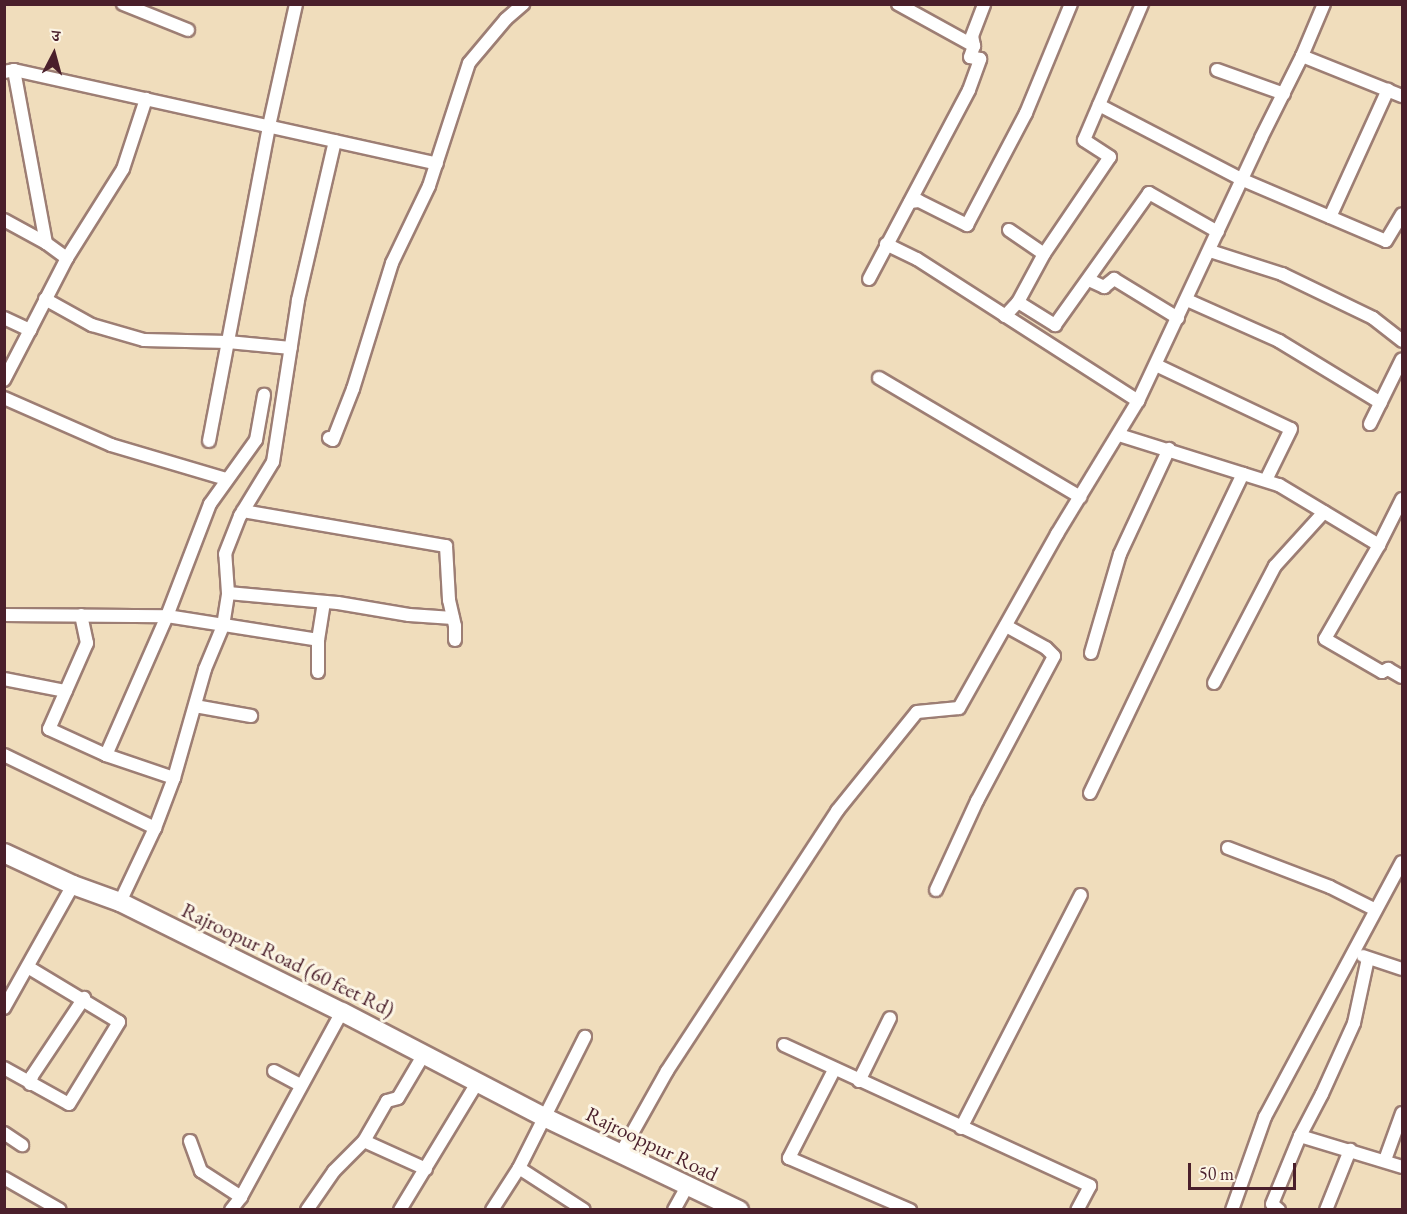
<!DOCTYPE html>
<html>
<head>
<meta charset="utf-8">
<style>
	body { margin:0 }
	#map { position:relative; width:1407px; height:1214px; overflow:hidden; background:#f0ddbc; font-family:"EB Garamond","Noto Serif Devanagari",serif }
	div>[style] { position:absolute }
	[style*='--x'] { left:calc(var(--x)*1px); top:calc(var(--y)*1px); width:calc(var(--w)*1px); rotate:calc(var(--a)*1deg) }
	.roads { filter:drop-shadow(2px 0 #9d7e74) drop-shadow(-2px 0 #9d7e74) drop-shadow(0 2px #9d7e74) drop-shadow(0 -2px #9d7e74) }
	.street>* { height:12px; margin:-6px; padding:0 6px; transform-origin:6px; border-radius:6px; background:#fff }
	.secondary>* { height:18px; margin:-9px; padding:0 9px; transform-origin:9px; border-radius:9px; background:#fff }
	span { translate:-50% -50%; white-space:nowrap; text-align:center; line-height:1.15; -webkit-text-stroke:6px #fcf5e5; paint-order:stroke }
	.street-label { font-size:21px; color:#4a1f2b }
	.frame { position:absolute; inset:0; border:6px solid #4a1f2b; pointer-events:none }
	.north { position:absolute; left:24px; top:24px; width:60px; height:60px; -webkit-text-stroke:4px #fcf5e5; paint-order:stroke; rotate:6deg; font-size:16px; font-weight:700; line-height:24px; text-align:center; color:#4a1f2b }
	.north::after { content:''; display:block; margin:auto; width:21px; height:27px; background:#4a1f2b; clip-path:polygon(50% 0,100% 100%,50% 72%,0 100%) }
	.scale { position:absolute; left:1188px; top:1163px; width:108px; height:27px; box-sizing:border-box; border:3px solid #4a1f2b; border-top:0; padding-left:8px; font-size:18px; line-height:21px; white-space:nowrap; color:#4a1f2b; -webkit-text-stroke:4px #fcf5e5; paint-order:stroke }
</style>
</head>
<body>
<div id="map">
	<div class="roads">
		<div class="street">
			<i style="--x:123;--y:4;--w:70;--a:21.8"></i>
			<i style="--x:898;--y:4;--w:87;--a:28.9"></i>
			<i style="--x:974;--y:46;--w:10;--a:-101"></i>
			<i style="--x:972;--y:36;--w:34;--a:-69"></i>
			<i style="--x:1302;--y:56;--w:108;--a:21.8"></i>
			<i style="--x:1217;--y:70;--w:71;--a:19.7"></i>
			<i style="--x:4;--y:72;--w:10;--a:-11"></i>
			<i style="--x:14;--y:70;--w:433;--a:12.5"></i>
			<i style="--x:1099;--y:105;--w:162;--a:27.5"></i>
			<i style="--x:1243;--y:180;--w:155;--a:23.1"></i>
			<i style="--x:1386;--y:241;--w:31;--a:-59"></i>
			<i style="--x:910;--y:202;--w:9;--a:-6"></i>
			<i style="--x:919;--y:201;--w:54;--a:26.6"></i>
			<i style="--x:967;--y:225;--w:127;--a:-62.2"></i>
			<i style="--x:1026;--y:113;--w:118;--a:-67.6"></i>
			<i style="--x:1330;--y:217;--w:140;--a:-65.5"></i>
			<i style="--x:4;--y:220;--w:48;--a:28.7"></i>
			<i style="--x:46;--y:243;--w:176;--a:-100.5"></i>
			<i style="--x:1009;--y:230;--w:42;--a:34.4"></i>
			<i style="--x:46;--y:243;--w:26;--a:36"></i>
			<i style="--x:67;--y:258;--w:105;--a:-57.8"></i>
			<i style="--x:123;--y:169;--w:74;--a:-71.8"></i>
			<i style="--x:886;--y:244;--w:34;--a:26"></i>
			<i style="--x:917;--y:259;--w:263;--a:32.7"></i>
			<i style="--x:1210;--y:251;--w:76;--a:17.7"></i>
			<i style="--x:1282;--y:274;--w:101;--a:25.8"></i>
			<i style="--x:1373;--y:318;--w:37;--a:38"></i>
			<i style="--x:869;--y:279;--w:214;--a:-62.1"></i>
			<i style="--x:969;--y:90;--w:33;--a:-70"></i>
			<i style="--x:980;--y:59;--w:10;--a:-169"></i>
			<i style="--x:970;--y:57;--w:12;--a:-70"></i>
			<i style="--x:1089;--y:280;--w:17;--a:25"></i>
			<i style="--x:1104;--y:287;--w:13;--a:-39"></i>
			<i style="--x:1114;--y:279;--w:75;--a:31.4"></i>
			<i style="--x:45;--y:299;--w:54;--a:29"></i>
			<i style="--x:92;--y:325;--w:54;--a:16.1"></i>
			<i style="--x:144;--y:340;--w:84;--a:1.4"></i>
			<i style="--x:228;--y:342;--w:63;--a:5.4"></i>
			<i style="--x:1187;--y:300;--w:101;--a:24"></i>
			<i style="--x:1279;--y:341;--w:119;--a:31.3"></i>
			<i style="--x:1018;--y:302;--w:44;--a:31.9"></i>
			<i style="--x:1055;--y:325;--w:162;--a:-54.5"></i>
			<i style="--x:1149;--y:193;--w:79;--a:29.5"></i>
			<i style="--x:1005;--y:316;--w:19;--a:-47"></i>
			<i style="--x:1018;--y:302;--w:55;--a:-61.6"></i>
			<i style="--x:1044;--y:254;--w:117;--a:-55.8"></i>
			<i style="--x:1110;--y:157;--w:31;--a:-147"></i>
			<i style="--x:1084;--y:140;--w:148;--a:-66.9"></i>
			<i style="--x:4;--y:318;--w:29;--a:25"></i>
			<i style="--x:30;--y:330;--w:81;--a:-62.8"></i>
			<i style="--x:1156;--y:365;--w:149;--a:25.4"></i>
			<i style="--x:1291;--y:429;--w:57;--a:116.1"></i>
			<i style="--x:879;--y:378;--w:234;--a:30.6"></i>
			<i style="--x:4;--y:380;--w:56;--a:-62.5"></i>
			<i style="--x:4;--y:398;--w:117;--a:23.7"></i>
			<i style="--x:111;--y:445;--w:120;--a:16.5"></i>
			<i style="--x:1370;--y:424;--w:72;--a:-63.8"></i>
			<i style="--x:1119;--y:435;--w:168;--a:17.4"></i>
			<i style="--x:1279;--y:485;--w:117;--a:31"></i>
			<i style="--x:329;--y:438;--w:4;--a:27"></i>
			<i style="--x:333;--y:440;--w:55;--a:-68.6"></i>
			<i style="--x:353;--y:389;--w:132;--a:-72.8"></i>
			<i style="--x:392;--y:263;--w:85;--a:-64.3"></i>
			<i style="--x:429;--y:186;--w:129;--a:-72"></i>
			<i style="--x:469;--y:63;--w:57;--a:-49.9"></i>
			<i style="--x:506;--y:19;--w:23;--a:-41"></i>
			<i style="--x:209;--y:441;--w:321;--a:-79.2"></i>
			<i style="--x:269;--y:126;--w:125;--a:-77.5"></i>
			<i style="--x:1402;--y:499;--w:51;--a:116.6"></i>
			<i style="--x:1379;--y:545;--w:108;--a:119.9"></i>
			<i style="--x:1325;--y:639;--w:66;--a:30.1"></i>
			<i style="--x:1382;--y:672;--w:7;--a:-27"></i>
			<i style="--x:1388;--y:669;--w:16;--a:30"></i>
			<i style="--x:243;--y:511;--w:206;--a:9.8"></i>
			<i style="--x:446;--y:546;--w:54;--a:86.8"></i>
			<i style="--x:449;--y:600;--w:27;--a:77"></i>
			<i style="--x:455;--y:626;--w:14;--a:90"></i>
			<i style="--x:228;--y:593;--w:110;--a:5.2"></i>
			<i style="--x:338;--y:603;--w:72;--a:9.6"></i>
			<i style="--x:409;--y:615;--w:44;--a:3.9"></i>
			<i style="--x:4;--y:615;--w:163;--a:0.4"></i>
			<i style="--x:167;--y:616;--w:153;--a:9"></i>
			<i style="--x:81;--y:615;--w:29;--a:78"></i>
			<i style="--x:87;--y:643;--w:94;--a:113.8"></i>
			<i style="--x:49;--y:729;--w:63;--a:24.5"></i>
			<i style="--x:106;--y:755;--w:72;--a:18.7"></i>
			<i style="--x:174;--y:778;--w:113;--a:-74.1"></i>
			<i style="--x:205;--y:669;--w:47;--a:-67.3"></i>
			<i style="--x:223;--y:626;--w:33;--a:-81"></i>
			<i style="--x:228;--y:593;--w:39;--a:-94"></i>
			<i style="--x:225;--y:554;--w:41;--a:-68.5"></i>
			<i style="--x:240;--y:516;--w:63;--a:-58.6"></i>
			<i style="--x:273;--y:462;--w:164;--a:-81.2"></i>
			<i style="--x:298;--y:300;--w:163;--a:-76.9"></i>
			<i style="--x:1091;--y:653;--w:103;--a:-73.7"></i>
			<i style="--x:1120;--y:554;--w:116;--a:-65"></i>
			<i style="--x:318;--y:672;--w:32;--a:-90"></i>
			<i style="--x:318;--y:640;--w:38;--a:-81"></i>
			<i style="--x:4;--y:679;--w:63;--a:11"></i>
			<i style="--x:1214;--y:683;--w:132;--a:-62.5"></i>
			<i style="--x:1275;--y:566;--w:73;--a:-47.8"></i>
			<i style="--x:195;--y:706;--w:57;--a:10.1"></i>
			<i style="--x:4;--y:755;--w:168;--a:25.8"></i>
			<i style="--x:155;--y:828;--w:82;--a:115.3"></i>
			<i style="--x:106;--y:755;--w:152;--a:-66.3"></i>
			<i style="--x:167;--y:616;--w:120;--a:-69"></i>
			<i style="--x:210;--y:504;--w:79;--a:-54.3"></i>
			<i style="--x:256;--y:440;--w:46;--a:-79.9"></i>
			<i style="--x:1090;--y:793;--w:354;--a:-64.4"></i>
			<i style="--x:155;--y:828;--w:53;--a:-69.2"></i>
			<i style="--x:1228;--y:848;--w:109;--a:20.9"></i>
			<i style="--x:1330;--y:887;--w:51;--a:26.6"></i>
			<i style="--x:936;--y:890;--w:98;--a:-65.3"></i>
			<i style="--x:977;--y:801;--w:164;--a:-62"></i>
			<i style="--x:1054;--y:656;--w:11;--a:-135"></i>
			<i style="--x:1046;--y:648;--w:46;--a:-151.2"></i>
			<i style="--x:1363;--y:956;--w:41;--a:18.4"></i>
			<i style="--x:4;--y:1008;--w:141;--a:-60.7"></i>
			<i style="--x:784;--y:1045;--w:337;--a:24.7"></i>
			<i style="--x:1090;--y:1186;--w:27;--a:118"></i>
			<i style="--x:4;--y:1068;--w:74;--a:29"></i>
			<i style="--x:69;--y:1104;--w:96;--a:-58.6"></i>
			<i style="--x:119;--y:1022;--w:106;--a:-148.9"></i>
			<i style="--x:834;--y:1070;--w:99;--a:117.1"></i>
			<i style="--x:789;--y:1158;--w:132;--a:23.3"></i>
			<i style="--x:274;--y:1071;--w:30;--a:28"></i>
			<i style="--x:859;--y:1081;--w:70;--a:-63.8"></i>
			<i style="--x:30;--y:1084;--w:8;--a:-76"></i>
			<i style="--x:32;--y:1076;--w:94;--a:-56.3"></i>
			<i style="--x:961;--y:1128;--w:262;--a:-62.8"></i>
			<i style="--x:4;--y:1133;--w:22;--a:34"></i>
			<i style="--x:1300;--y:1136;--w:107;--a:16.9"></i>
			<i style="--x:190;--y:1141;--w:32;--a:70"></i>
			<i style="--x:201;--y:1171;--w:48;--a:33"></i>
			<i style="--x:364;--y:1141;--w:68;--a:24.3"></i>
			<i style="--x:621;--y:1153;--w:94;--a:-60.7"></i>
			<i style="--x:667;--y:1071;--w:311;--a:-56.8"></i>
			<i style="--x:837;--y:811;--w:127;--a:-51.1"></i>
			<i style="--x:917;--y:712;--w:42;--a:-5.4"></i>
			<i style="--x:959;--y:708;--w:200;--a:-60.6"></i>
			<i style="--x:1057;--y:534;--w:156;--a:-58.7"></i>
			<i style="--x:1138;--y:401;--w:290;--a:-64.9"></i>
			<i style="--x:1261;--y:138;--w:92;--a:-63.4"></i>
			<i style="--x:1302;--y:56;--w:56;--a:-67.1"></i>
			<i style="--x:1385;--y:1160;--w:50;--a:-70.1"></i>
			<i style="--x:519;--y:1168;--w:77;--a:32.9"></i>
			<i style="--x:4;--y:1178;--w:64;--a:29.7"></i>
			<i style="--x:231;--y:1210;--w:16;--a:-52"></i>
			<i style="--x:241;--y:1197;--w:211;--a:-61.4"></i>
			<i style="--x:307;--y:1210;--w:47;--a:-55.3"></i>
			<i style="--x:334;--y:1171;--w:42;--a:-45"></i>
			<i style="--x:364;--y:1141;--w:46;--a:-60.1"></i>
			<i style="--x:387;--y:1101;--w:11;--a:-15"></i>
			<i style="--x:398;--y:1098;--w:51;--a:-59.4"></i>
			<i style="--x:400;--y:1210;--w:149;--a:-58.8"></i>
			<i style="--x:492;--y:1210;--w:50;--a:-57.3"></i>
			<i style="--x:519;--y:1168;--w:147;--a:-63.3"></i>
			<i style="--x:674;--y:1210;--w:26;--a:-61"></i>
			<i style="--x:1232;--y:1210;--w:99;--a:-70.5"></i>
			<i style="--x:1265;--y:1117;--w:289;--a:-61.8"></i>
			<i style="--x:1279;--y:1210;--w:9;--a:-139"></i>
			<i style="--x:1272;--y:1204;--w:74;--a:-67.6"></i>
			<i style="--x:1300;--y:1136;--w:47;--a:-62.4"></i>
			<i style="--x:1322;--y:1094;--w:78;--a:-65.7"></i>
			<i style="--x:1354;--y:1023;--w:66;--a:-77.8"></i>
			<i style="--x:1326;--y:1210;--w:65;--a:-68.2"></i>
		</div>
		<div class="secondary">
			<i style="--x:4;--y:853;--w:76;--a:24.9"></i>
			<i style="--x:73;--y:885;--w:50;--a:19.9"></i>
			<i style="--x:120;--y:902;--w:248;--a:26.4"></i>
			<i style="--x:342;--y:1012;--w:230;--a:27.5"></i>
			<i style="--x:546;--y:1118;--w:214;--a:25.5"></i>
		</div>
	</div>
	<div class="street-label">
		<span style="left:288px;top:960px;rotate:26deg">Rajroopur Road (60 feet Rd)</span>
		<span style="left:652px;top:1144px;rotate:26deg">Rajrooppur Road</span>
	</div>
	<div class="frame"></div>
	<div class="north">उ</div>
	<div class="scale">50 m</div>
</div>
</body>
</html>
